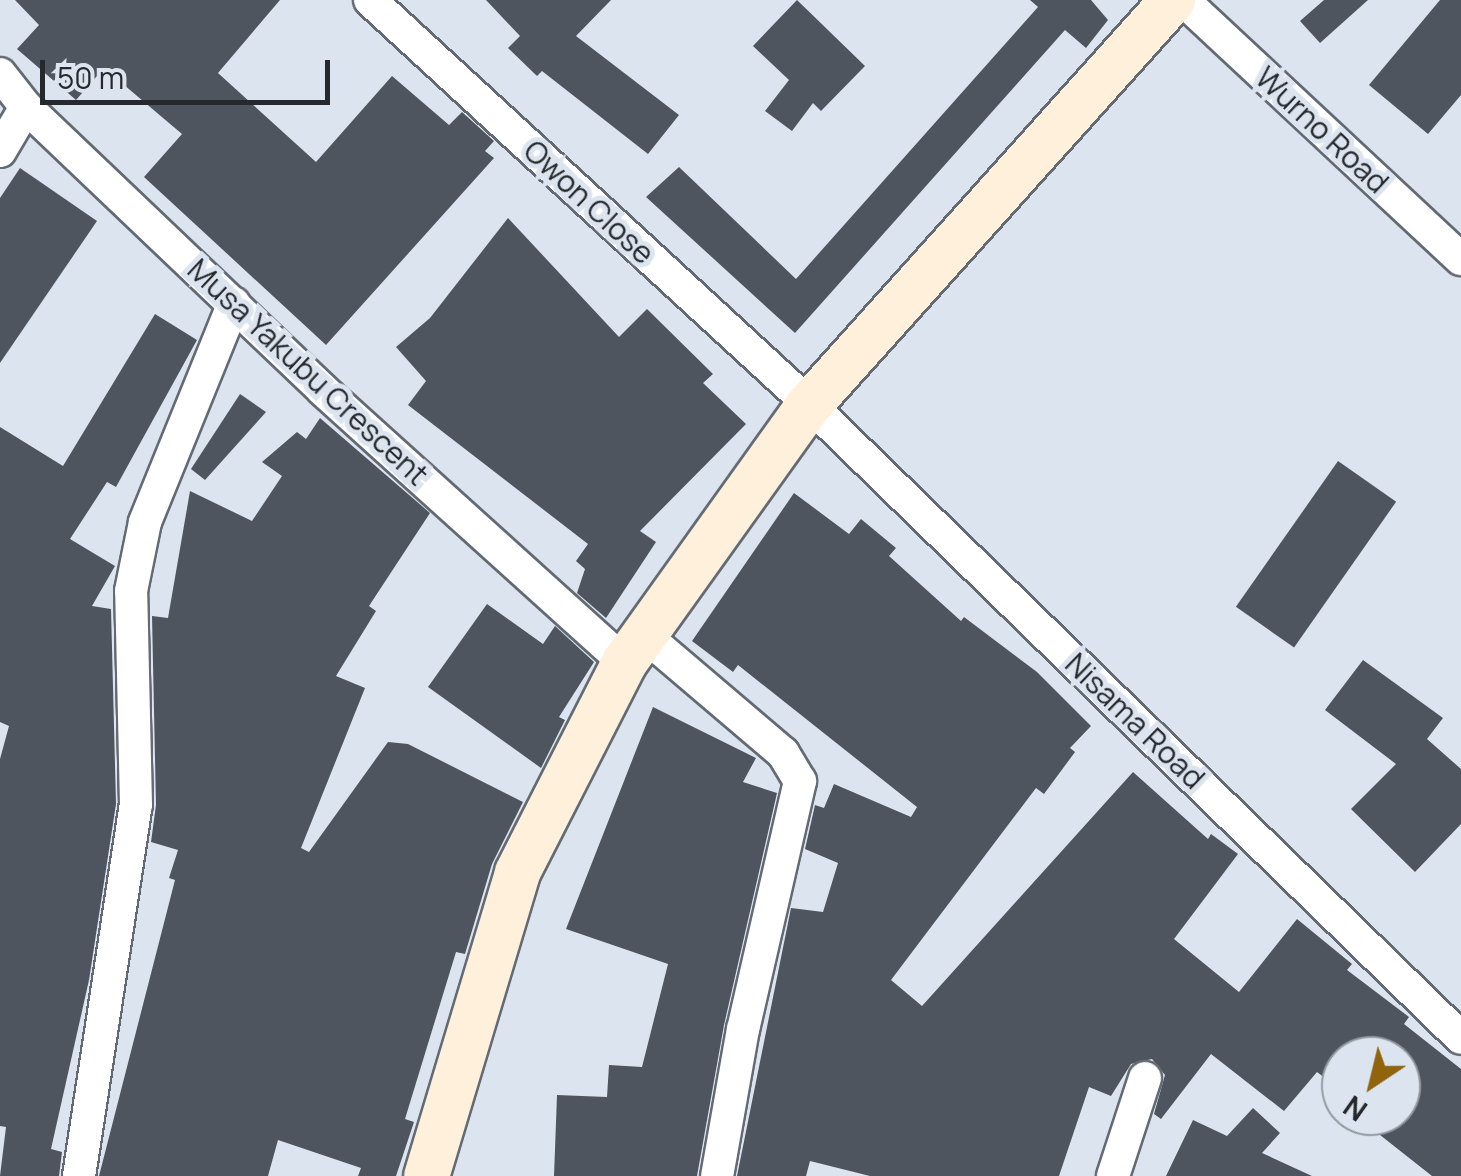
<!DOCTYPE html>
<html>
<head>
<meta charset="utf-8">
<style>
	body { margin:0 }
	#map { position:relative; width:1461px; height:1176px; overflow:hidden; background:#dce5ef; font-family:Manrope,sans-serif }
	div>[style] { position:absolute }
	[style*='--x'] { left:calc(var(--x)*1px); top:calc(var(--y)*1px); width:calc(var(--w)*1px); rotate:calc(var(--a)*1deg) }
	.building>* { inset:0; background:#4e555e; transform-origin:0 0 }
	.roads { filter:drop-shadow(2px 0 #636a74) drop-shadow(-2px 0 #636a74) drop-shadow(0 2px #636a74) drop-shadow(0 -2px #636a74) }
	.street>* { height:32px; margin:-16px; padding:0 16px; transform-origin:16px; border-radius:16px; background:#fff }
	.secondary>* { height:45px; margin:-22.5px; padding:0 22.5px; transform-origin:22.5px; border-radius:22.5px; background:#fef0db }
	span { translate:-50% -50%; white-space:nowrap; text-align:center; line-height:1.15; -webkit-text-stroke:10px #dce5ef; paint-order:stroke }
	.street-label { font-size:30px; color:#25282c }
	.north { position:absolute; left:1321px; top:1036px; width:100px; height:100px; box-sizing:border-box; background:#dce5ef; border:2px solid #9399a1; border-radius:50%; rotate:215deg; font-size:28px; font-weight:700; line-height:40px; text-align:center; color:#25282c }
	.north::after { content:''; display:block; margin:auto; width:35px; height:45px; background:#90630d; clip-path:polygon(50% 0,100% 100%,50% 72%,0 100%) }
	.scale { position:absolute; left:40px; top:60px; width:290px; height:45px; box-sizing:border-box; border:5px solid #25282c; border-top:0; padding-left:12px; font-size:30px; line-height:35px; white-space:nowrap; color:#25282c; -webkit-text-stroke:8px #dce5ef; paint-order:stroke }
</style>
</head>
<body>
<div id="map">
	<div class="building">
		<i style="clip-path:polygon(15px 0,280px 0,218px 73px,316px 162px,392px 76px,449px 125px,462px 112px,494px 141px,485px 151px,494px 158px,326px 345px,144px 177px,182px 134px,104px 68px,76px 100px,17px 49px,39px 25px)"></i>
		<i style="clip-path:polygon(486px 0,611px 0,576px 36px,679px 115px,648px 154px,542px 71px,537px 76px,508px 48px,520px 36px)"></i>
		<i style="clip-path:polygon(797px 0,865px 66px,821px 111px,813px 103px,792px 131px,765px 111px,789px 80px,753px 46px)"></i>
		<i style="clip-path:polygon(1030px 0,1091px 0,1108px 20px,1086px 48px,1065px 30px,795px 333px,646px 197px,679px 167px,796px 279px,1038px 7px)"></i>
		<i style="clip-path:polygon(1324px 0,1368px 0,1320px 43px,1300px 21px)"></i>
		<i style="clip-path:polygon(1440px 0,1461px 0,1461px 95px,1428px 134px,1369px 85px)"></i>
		<i style="clip-path:polygon(20px 168px,97px 221px,0 363px,0 198px)"></i>
		<i style="clip-path:polygon(508px 218px,619px 337px,647px 309px,713px 374px,703px 383px,746px 424px,640px 531px,656px 542px,606px 618px,577px 593px,585px 569px,576px 561px,588px 544px,408px 405px,426px 381px,396px 347px,430px 318px)"></i>
		<i style="clip-path:polygon(155px 314px,197px 340px,116px 487px,107px 482px,70px 539px,115px 566px,92px 606px,111px 609px,116px 804px,89px 980px,51px 1149px,62px 1152px,59px 1176px,0 1176px,6px 1127px,0 1126px,0 759px,9px 726px,0 722px,0 427px,63px 466px)"></i>
		<i style="clip-path:polygon(240px 394px,266px 412px,205px 480px,191px 469px)"></i>
		<i style="clip-path:polygon(320px 418px,430px 513px,369px 606px,376px 611px,336px 676px,365px 688px,301px 848px,309px 852px,388px 742px,408px 744px,523px 802px,492px 864px,465px 954px,456px 952px,405px 1119px,414px 1122px,396px 1176px,358px 1176px,361px 1168px,278px 1140px,268px 1176px,99px 1176px,175px 880px,169px 878px,178px 850px,151px 842px,156px 805px,152px 616px,168px 618px,190px 491px,252px 521px,282px 476px,262px 462px,297px 432px,306px 439px)"></i>
		<i style="left:1338px;top:461px;width:71px;height:178px;rotate:35deg"></i>
		<i style="clip-path:polygon(794px 493px,849px 534px,861px 519px,896px 548px,889px 556px,961px 621px,964px 617px,1037px 672px,1091px 726px,1070px 748px,1075px 752px,1044px 794px,1036px 788px,891px 980px,922px 1006px,1133px 772px,1208px 839px,1211px 834px,1238px 854px,1174px 939px,1239px 992px,1297px 919px,1352px 964px,1347px 970px,1409px 1017px,1404px 1024px,1461px 1069px,1461px 1176px,1432px 1176px,1356px 1116px,1401px 1116px,1401px 1056px,1341px 1056px,1341px 1090px,1317px 1072px,1284px 1111px,1211px 1054px,1161px 1119px,1154px 1114px,1165px 1075px,1152px 1059px,1131px 1064px,1111px 1096px,1089px 1087px,1059px 1176px,870px 1176px,810px 1161px,806px 1176px,737px 1176px,791px 908px,823px 912px,838px 863px,805px 849px,815px 805px,824px 808px,834px 784px,911px 817px,917px 807px,738px 665px,733px 672px,692px 641px)"></i>
		<i style="clip-path:polygon(487px 604px,543px 644px,555px 626px,594px 662px,559px 717px,565px 720px,541px 768px,428px 687px)"></i>
		<i style="clip-path:polygon(1363px 660px,1443px 718px,1427px 739px,1461px 769px,1461px 824px,1415px 872px,1351px 809px,1396px 764px,1325px 710px)"></i>
		<i style="clip-path:polygon(653px 707px,756px 758px,743px 782px,777px 793px,724px 1025px,697px 1176px,554px 1176px,557px 1095px,607px 1097px,609px 1065px,642px 1067px,668px 964px,566px 929px)"></i>
		<i style="clip-path:polygon(1253px 1108px,1280px 1133px,1262px 1153px,1312px 1176px,1166px 1176px,1193px 1120px,1227px 1136px)"></i>
	</div>
	<div class="roads">
		<div class="street">
			<i style="--x:370;--y:0;--w:597;--a:42.62"></i>
			<i style="--x:809;--y:404;--w:909;--a:44.2"></i>
			<i style="--x:1183;--y:0;--w:380;--a:43"></i>
			<i style="--x:0;--y:74;--w:42;--a:51.8"></i>
			<i style="--x:26;--y:107;--w:410;--a:43.6"></i>
			<i style="--x:323;--y:390;--w:406;--a:42.1"></i>
			<i style="--x:0;--y:151;--w:51;--a:-59.4"></i>
			<i style="--x:643;--y:634;--w:184;--a:40.4"></i>
			<i style="--x:783;--y:753;--w:33;--a:59"></i>
			<i style="--x:800;--y:781;--w:254;--a:102.9"></i>
			<i style="--x:743;--y:1029;--w:149;--a:100"></i>
			<i style="--x:79;--y:1176;--w:375;--a:-81.3"></i>
			<i style="--x:136;--y:805;--w:214;--a:-91.3"></i>
			<i style="--x:131;--y:591;--w:70;--a:-78.5"></i>
			<i style="--x:145;--y:522;--w:236;--a:-67.9"></i>
			<i style="--x:1113;--y:1176;--w:103;--a:-71.9"></i>
		</div>
		<div class="secondary">
			<i style="--x:426;--y:1176;--w:317;--a:-73.3"></i>
			<i style="--x:517;--y:872;--w:236;--a:-63"></i>
			<i style="--x:624;--y:662;--w:317;--a:-54.4"></i>
			<i style="--x:809;--y:404;--w:543;--a:-48.06"></i>
		</div>
	</div>
	<div class="street-label">
		<span style="left:1322px;top:130px;rotate:43deg">Wurno Road</span>
		<span style="left:589px;top:202px;rotate:43deg">Owon Close</span>
		<span style="left:308px;top:372px;rotate:43deg">Musa Yakubu Crescent</span>
		<span style="left:1135px;top:721px;rotate:44deg">Nisama Road</span>
	</div>
	<div class="north">N</div>
	<div class="scale">50 m</div>
</div>
</body>
</html>
